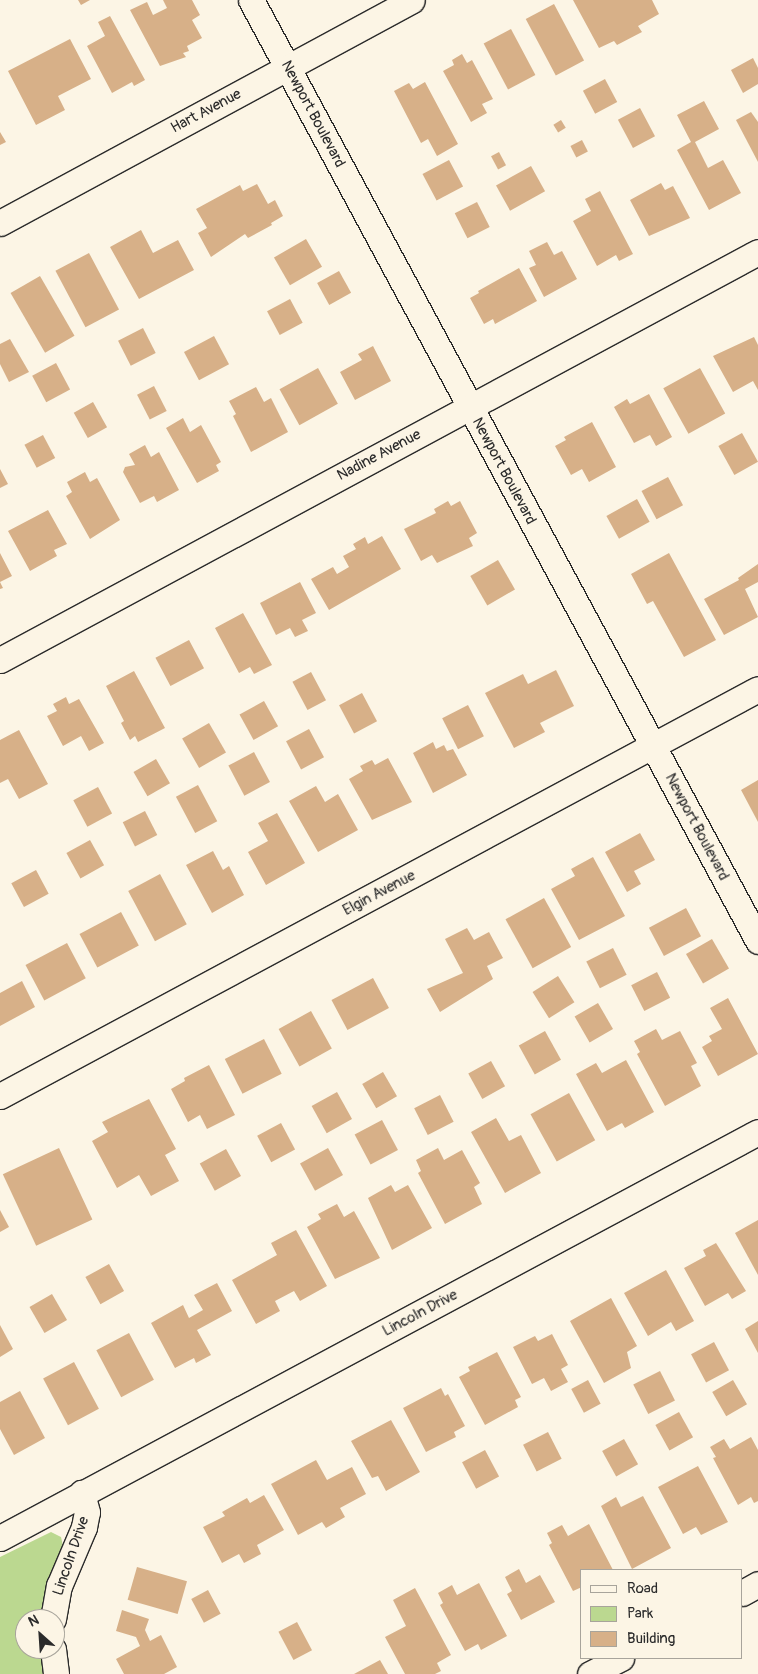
<!DOCTYPE html>
<html>
<head>
<meta charset="utf-8">
<style>
	body { margin:0 }
	#map { position:relative; width:758px; height:1674px; overflow:hidden; background:#fcf5e5; font-family:Pangolin,sans-serif }
	div>[style] { position:absolute }
	[style*='--x'] { left:calc(var(--x)*1px); top:calc(var(--y)*1px); width:calc(var(--w)*1px); rotate:calc(var(--a)*1deg) }
	.green>* { inset:0; background:#bbd890 }
	.building>* { inset:0; background:#d7b088; transform-origin:0 0 }
	.roads { filter:drop-shadow(1px 0 #2b2b2b) drop-shadow(-1px 0 #2b2b2b) drop-shadow(0 1px #2b2b2b) drop-shadow(0 -1px #2b2b2b) }
	.minor>* { height:25px; margin:-12.5px; padding:0 12.5px; transform-origin:12.5px; border-radius:12.5px; background:#fcf5e5 }
	span { translate:-50% -50%; white-space:nowrap; text-align:center; line-height:1.15; -webkit-text-stroke:5px #fcf5e5; paint-order:stroke }
	.street-label { font-size:15px; color:#2b2b2b }
	.legend { position:absolute; left:580px; top:1569px; width:162px; height:90px; box-sizing:border-box; background:#fcf5e5; border:1px solid #a8a49b; margin:0; padding:6px 9px; list-style:none; font-size:15px; color:#2b2b2b }
	.legend li { display:flex; align-items:center; gap:10px; height:25px }
	.legend b { width:25px; border:1px solid #a8a49b }
	.north { position:absolute; left:15px; top:1609px; width:50px; height:50px; box-sizing:border-box; background:#fcf5e5; border:1px solid #a8a49b; border-radius:50%; rotate:334deg; font-size:14px; font-weight:700; line-height:20px; text-align:center; color:#2b2b2b }
	.north::after { content:''; display:block; margin:auto; width:18px; height:22px; background:#2b2b2b; clip-path:polygon(50% 0,100% 100%,50% 72%,0 100%) }
</style>
</head>
<body>
<div id="map">
	<div class="green">
		<i style="clip-path:polygon(51px 1532px,61px 1537px,63px 1546px,44px 1619px,25px 1619px,25px 1649px,44px 1649px,48px 1674px,0 1674px,0 1557px)"></i>
	</div>
	<div class="building">
		<i style="clip-path:polygon(78px 0,90px 0,81px 5px)"></i>
		<i style="clip-path:polygon(163px 0,192px 0,200px 15px,192px 20px,202px 38px,187px 46px,189px 51px,183px 53px,186px 57px,160px 66px,130px 10px,147px 2px,153px 15px,167px 8px)"></i>
		<i style="clip-path:polygon(573px 0,652px 0,659px 14px,638px 26px,642px 32px,617px 45px,614px 41px,599px 48px)"></i>
		<i style="left:554px;top:4px;width:64px;height:32px;rotate:62deg"></i>
		<i style="clip-path:polygon(110px 16px,145px 80px,134px 86px,132px 82px,112px 93px,87px 46px,105px 36px,98px 22px)"></i>
		<i style="left:511px;top:29px;width:52px;height:31px;rotate:62deg"></i>
		<i style="clip-path:polygon(70px 39px,91px 79px,58px 96px,65px 110px,36px 125px,8px 71px)"></i>
		<i style="clip-path:polygon(462px 54px,467px 63px,472px 60px,493px 99px,482px 104px,487px 113px,471px 122px,443px 71px,454px 65px,452px 60px)"></i>
		<i style="clip-path:polygon(753px 58px,758px 68px,758px 84px,743px 93px,731px 70px)"></i>
		<i style="left:605px;top:79px;width:26px;height:25px;rotate:62deg"></i>
		<i style="clip-path:polygon(425px 82px,458px 144px,437px 156px,428px 139px,421px 143px,394px 91px,409px 83px,413px 89px)"></i>
		<i style="clip-path:polygon(704px 101px,719px 129px,695px 142px,708px 168px,723px 160px,741px 193px,709px 210px,677px 150px,691px 142px,677px 115px)"></i>
		<i style="left:640px;top:108px;width:32px;height:25px;rotate:62deg"></i>
		<i style="clip-path:polygon(751px 112px,758px 122px,758px 162px,736px 120px)"></i>
		<i style="left:561px;top:120px;width:9px;height:9px;rotate:58deg"></i>
		<i style="clip-path:polygon(0 132px,6px 142px,0 145px)"></i>
		<i style="left:582px;top:140px;width:13px;height:13px;rotate:63deg"></i>
		<i style="left:499px;top:152px;width:15px;height:9px;rotate:62deg"></i>
		<i style="left:449px;top:160px;width:30px;height:30px;rotate:62deg"></i>
		<i style="left:531px;top:166px;width:29px;height:40px;rotate:61deg"></i>
		<i style="clip-path:polygon(661px 183px,665px 190px,673px 186px,690px 218px,649px 236px,630px 200px)"></i>
		<i style="clip-path:polygon(257px 184px,268px 204px,275px 200px,283px 216px,271px 223px,272px 225px,248px 238px,245px 234px,211px 257px,198px 233px,207px 228px,196px 209px,240px 185px,243px 191px)"></i>
		<i style="clip-path:polygon(600px 191px,633px 254px,619px 261px,616px 255px,597px 266px,573px 221px,591px 211px,585px 199px)"></i>
		<i style="left:477px;top:202px;width:28px;height:25px;rotate:63deg"></i>
		<i style="clip-path:polygon(141px 230px,153px 253px,178px 240px,194px 270px,139px 299px,110px 247px)"></i>
		<i style="left:306px;top:239px;width:32px;height:37px;rotate:60deg"></i>
		<i style="clip-path:polygon(547px 242px,554px 255px,562px 251px,577px 279px,544px 297px,529px 268px,536px 265px,529px 251px)"></i>
		<i style="left:89px;top:253px;width:64px;height:38px;rotate:62deg"></i>
		<i style="clip-path:polygon(519px 268px,537px 301px,495px 324px,493px 319px,484px 324px,470px 298px,479px 293px,478px 291px)"></i>
		<i style="left:339px;top:271px;width:25px;height:25px;rotate:61deg"></i>
		<i style="left:40px;top:276px;width:69px;height:34px;rotate:60deg"></i>
		<i style="left:290px;top:299px;width:27px;height:26px;rotate:62deg"></i>
		<i style="left:143px;top:328px;width:28px;height:28px;rotate:63deg"></i>
		<i style="left:214px;top:336px;width:32px;height:34px;rotate:62deg"></i>
		<i style="clip-path:polygon(754px 337px,758px 345px,758px 390px,753px 381px,733px 392px,713px 356px)"></i>
		<i style="clip-path:polygon(10px 339px,29px 372px,9px 382px,0 364px,0 344px)"></i>
		<i style="clip-path:polygon(373px 346px,391px 381px,355px 400px,340px 372px,362px 360px,358px 354px)"></i>
		<i style="left:56px;top:363px;width:30px;height:27px;rotate:62deg"></i>
		<i style="left:318px;top:368px;width:41px;height:44px;rotate:61deg"></i>
		<i style="left:700px;top:368px;width:52px;height:42px;rotate:61deg"></i>
		<i style="left:154px;top:386px;width:28px;height:19px;rotate:63deg"></i>
		<i style="clip-path:polygon(256px 387px,264px 402px,271px 398px,288px 432px,251px 452px,233px 416px,236px 414px,229px 401px)"></i>
		<i style="clip-path:polygon(649px 394px,672px 437px,656px 446px,650px 435px,634px 443px,614px 407px,627px 399px,630px 404px)"></i>
		<i style="left:93px;top:402px;width:29px;height:22px;rotate:61deg"></i>
		<i style="clip-path:polygon(183px 418px,190px 432px,201px 425px,221px 462px,216px 465px,219px 471px,197px 483px,166px 428px)"></i>
		<i style="clip-path:polygon(592px 422px,616px 467px,589px 482px,582px 469px,571px 475px,555px 446px,566px 440px,564px 437px)"></i>
		<i style="left:742px;top:433px;width:33px;height:27px;rotate:61deg"></i>
		<i style="left:43px;top:435px;width:26px;height:21px;rotate:62deg"></i>
		<i style="clip-path:polygon(145px 445px,151px 457px,159px 452px,179px 490px,157px 502px,154px 496px,140px 503px,123px 472px,125px 467px,135px 465px,129px 454px)"></i>
		<i style="clip-path:polygon(0 469px,8px 484px,0 488px)"></i>
		<i style="clip-path:polygon(85px 472px,90px 482px,97px 478px,120px 520px,90px 539px,66px 496px,72px 492px,67px 482px)"></i>
		<i style="left:668px;top:477px;width:32px;height:30px;rotate:62deg"></i>
		<i style="left:637px;top:499px;width:26px;height:35px;rotate:61deg"></i>
		<i style="clip-path:polygon(448px 501px,451px 506px,460px 501px,477px 533px,469px 538px,473px 546px,437px 563px,432px 555px,421px 561px,404px 529px,436px 513px,434px 509px)"></i>
		<i style="clip-path:polygon(48px 510px,67px 544px,54px 550px,57px 556px,30px 571px,8px 531px)"></i>
		<i style="clip-path:polygon(382px 536px,401px 569px,329px 610px,311px 579px,333px 567px,337px 574px,349px 567px,343px 556px,356px 549px,353px 544px,365px 537px,368px 544px)"></i>
		<i style="clip-path:polygon(0 553px,12px 576px,0 582px,3px 588px,0 589px)"></i>
		<i style="clip-path:polygon(669px 553px,716px 640px,684px 657px,653px 601px,647px 604px,631px 574px)"></i>
		<i style="left:498px;top:560px;width:34px;height:32px;rotate:60deg"></i>
		<i style="clip-path:polygon(758px 564px,758px 582px,745px 589px,758px 617px,724px 635px,704px 599px,739px 580px,738px 578px)"></i>
		<i style="clip-path:polygon(300px 582px,316px 613px,302px 620px,308px 631px,295px 637px,290px 628px,276px 635px,260px 603px)"></i>
		<i style="clip-path:polygon(243px 613px,272px 665px,254px 674px,250px 667px,239px 673px,215px 628px)"></i>
		<i style="left:189px;top:640px;width:32px;height:38px;rotate:62deg"></i>
		<i style="clip-path:polygon(556px 670px,574px 706px,540px 723px,545px 732px,514px 748px,485px 693px,523px 674px,528px 684px)"></i>
		<i style="clip-path:polygon(134px 671px,165px 728px,138px 742px,135px 736px,130px 740px,121px 723px,124px 721px,106px 686px)"></i>
		<i style="left:311px;top:672px;width:32px;height:21px;rotate:62deg"></i>
		<i style="left:362px;top:693px;width:32px;height:26px;rotate:62deg"></i>
		<i style="clip-path:polygon(66px 697px,69px 704px,79px 699px,104px 743px,89px 751px,81px 736px,63px 746px,47px 716px,57px 711px,53px 704px)"></i>
		<i style="left:264px;top:701px;width:29px;height:28px;rotate:61deg"></i>
		<i style="left:468px;top:705px;width:35px;height:29px;rotate:63deg"></i>
		<i style="left:209px;top:723px;width:34px;height:31px;rotate:60deg"></i>
		<i style="left:309px;top:729px;width:32px;height:26px;rotate:62deg"></i>
		<i style="clip-path:polygon(19px 730px,48px 784px,19px 799px,8px 779px,0 783px,0 740px)"></i>
		<i style="clip-path:polygon(433px 742px,436px 749px,444px 745px,447px 751px,453px 749px,467px 775px,433px 793px,413px 753px)"></i>
		<i style="left:254px;top:752px;width:34px;height:29px;rotate:62deg"></i>
		<i style="clip-path:polygon(388px 758px,412px 802px,372px 820px,349px 779px,363px 771px,360px 766px,372px 760px,375px 765px)"></i>
		<i style="left:156px;top:759px;width:28px;height:26px;rotate:60deg"></i>
		<i style="clip-path:polygon(758px 780px,758px 822px,741px 790px)"></i>
		<i style="left:198px;top:785px;width:41px;height:25px;rotate:62deg"></i>
		<i style="clip-path:polygon(316px 786px,325px 802px,338px 794px,358px 830px,318px 852px,289px 801px)"></i>
		<i style="left:98px;top:787px;width:30px;height:28px;rotate:62deg"></i>
		<i style="left:145px;top:811px;width:27px;height:25px;rotate:63deg"></i>
		<i style="clip-path:polygon(277px 813px,305px 863px,266px 885px,248px 852px,268px 841px,258px 823px)"></i>
		<i style="clip-path:polygon(640px 833px,655px 860px,634px 871px,641px 884px,627px 892px,605px 852px)"></i>
		<i style="left:90px;top:840px;width:29px;height:27px;rotate:61deg"></i>
		<i style="clip-path:polygon(213px 851px,223px 870px,229px 866px,244px 895px,212px 913px,186px 865px)"></i>
		<i style="clip-path:polygon(593px 857px,625px 916px,579px 940px,551px 889px,575px 876px,571px 869px)"></i>
		<i style="left:36px;top:870px;width:27px;height:28px;rotate:62deg"></i>
		<i style="left:160px;top:874px;width:57px;height:36px;rotate:62deg"></i>
		<i style="left:544px;top:898px;width:56px;height:44px;rotate:61deg"></i>
		<i style="left:686px;top:908px;width:32px;height:42px;rotate:62deg"></i>
		<i style="left:121px;top:912px;width:38px;height:47px;rotate:62deg"></i>
		<i style="clip-path:polygon(467px 928px,474px 940px,489px 932px,503px 958px,487px 966px,493px 979px,440px 1012px,427px 989px,463px 973px,445px 939px)"></i>
		<i style="left:712px;top:939px;width:34px;height:30px;rotate:60deg"></i>
		<i style="left:67px;top:943px;width:40px;height:47px;rotate:62deg"></i>
		<i style="left:613px;top:948px;width:30px;height:30px;rotate:63deg"></i>
		<i style="left:657px;top:972px;width:29px;height:29px;rotate:63deg"></i>
		<i style="left:558px;top:976px;width:31px;height:30px;rotate:58deg"></i>
		<i style="left:373px;top:978px;width:34px;height:47px;rotate:62deg"></i>
		<i style="clip-path:polygon(22px 981px,35px 1007px,0 1026px,0 993px)"></i>
		<i style="clip-path:polygon(728px 998px,758px 1054px,718px 1076px,702px 1047px,712px 1041px,709px 1036px,722px 1029px,710px 1008px)"></i>
		<i style="left:598px;top:1003px;width:30px;height:27px;rotate:60deg"></i>
		<i style="left:311px;top:1011px;width:43px;height:37px;rotate:61deg"></i>
		<i style="clip-path:polygon(656px 1029px,662px 1040px,680px 1031px,697px 1063px,691px 1066px,701px 1086px,665px 1106px,637px 1054px,640px 1052px,634px 1041px)"></i>
		<i style="left:545px;top:1031px;width:33px;height:30px;rotate:61deg"></i>
		<i style="left:264px;top:1039px;width:39px;height:44px;rotate:63deg"></i>
		<i style="clip-path:polygon(626px 1060px,654px 1112px,625px 1128px,622px 1123px,607px 1131px,576px 1074px,596px 1063px,602px 1073px)"></i>
		<i style="left:491px;top:1061px;width:29px;height:26px;rotate:61deg"></i>
		<i style="clip-path:polygon(209px 1065px,235px 1115px,207px 1129px,200px 1115px,188px 1122px,171px 1089px,185px 1081px,184px 1078px)"></i>
		<i style="left:383px;top:1072px;width:28px;height:24px;rotate:60deg"></i>
		<i style="left:337px;top:1092px;width:31px;height:29px;rotate:61deg"></i>
		<i style="left:569px;top:1093px;width:54px;height:44px;rotate:61deg"></i>
		<i style="left:440px;top:1095px;width:30px;height:29px;rotate:63deg"></i>
		<i style="clip-path:polygon(149px 1099px,176px 1149px,165px 1155px,179px 1181px,151px 1196px,139px 1175px,117px 1188px,92px 1141px,108px 1132px,102px 1122px)"></i>
		<i style="clip-path:polygon(496px 1118px,509px 1141px,521px 1135px,541px 1173px,505px 1193px,471px 1132px)"></i>
		<i style="left:382px;top:1120px;width:34px;height:31px;rotate:62deg"></i>
		<i style="left:281px;top:1123px;width:30px;height:27px;rotate:62deg"></i>
		<i style="left:59px;top:1148px;width:79px;height:62px;rotate:65deg"></i>
		<i style="left:328px;top:1148px;width:31px;height:32px;rotate:61deg"></i>
		<i style="clip-path:polygon(438px 1148px,444px 1160px,462px 1150px,480px 1183px,474px 1187px,482px 1204px,445px 1224px,418px 1173px,421px 1171px,416px 1160px)"></i>
		<i style="left:226px;top:1149px;width:31px;height:30px;rotate:61deg"></i>
		<i style="clip-path:polygon(391px 1185px,395px 1192px,408px 1185px,432px 1228px,392px 1250px,368px 1198px)"></i>
		<i style="clip-path:polygon(337px 1204px,344px 1217px,354px 1211px,380px 1258px,335px 1279px,307px 1227px,321px 1219px,318px 1214px)"></i>
		<i style="clip-path:polygon(0 1210px,9px 1227px,0 1232px)"></i>
		<i style="clip-path:polygon(758px 1220px,758px 1275px,735px 1233px)"></i>
		<i style="clip-path:polygon(296px 1230px,327px 1286px,300px 1301px,294px 1291px,275px 1301px,280px 1311px,256px 1324px,232px 1280px,277px 1255px,271px 1243px)"></i>
		<i style="clip-path:polygon(716px 1243px,746px 1291px,732px 1299px,728px 1293px,705px 1306px,684px 1268px,706px 1256px,703px 1250px)"></i>
		<i style="left:109px;top:1264px;width:31px;height:27px;rotate:61deg"></i>
		<i style="clip-path:polygon(666px 1270px,694px 1321px,676px 1331px,671px 1322px,648px 1336px,624px 1293px)"></i>
		<i style="clip-path:polygon(217px 1283px,232px 1311px,197px 1330px,211px 1355px,196px 1363px,194px 1358px,175px 1368px,151px 1323px,183px 1305px,189px 1318px,203px 1310px,194px 1295px)"></i>
		<i style="left:52px;top:1294px;width:30px;height:26px;rotate:60deg"></i>
		<i style="clip-path:polygon(611px 1298px,637px 1346px,627px 1352px,631px 1368px,604px 1383px,570px 1321px)"></i>
		<i style="clip-path:polygon(758px 1321px,758px 1353px,745px 1329px)"></i>
		<i style="clip-path:polygon(0 1325px,13px 1349px,0 1357px)"></i>
		<i style="left:129px;top:1333px;width:53px;height:37px;rotate:62deg"></i>
		<i style="clip-path:polygon(552px 1334px,568px 1365px,561px 1369px,568px 1382px,551px 1391px,544px 1378px,532px 1384px,513px 1347px,535px 1336px,538px 1341px)"></i>
		<i style="left:714px;top:1342px;width:32px;height:26px;rotate:62deg"></i>
		<i style="clip-path:polygon(497px 1352px,521px 1397px,515px 1400px,518px 1407px,485px 1425px,459px 1377px,470px 1371px,468px 1367px)"></i>
		<i style="left:74px;top:1362px;width:53px;height:35px;rotate:62deg"></i>
		<i style="left:660px;top:1371px;width:33px;height:30px;rotate:63deg"></i>
		<i style="left:588px;top:1380px;width:27px;height:19px;rotate:62deg"></i>
		<i style="left:733px;top:1380px;width:28px;height:24px;rotate:60deg"></i>
		<i style="clip-path:polygon(441px 1388px,445px 1396px,448px 1394px,465px 1426px,454px 1432px,456px 1437px,426px 1452px,403px 1408px)"></i>
		<i style="clip-path:polygon(20px 1391px,45px 1438px,14px 1455px,0 1429px,0 1402px)"></i>
		<i style="left:679px;top:1412px;width:29px;height:27px;rotate:61deg"></i>
		<i style="clip-path:polygon(391px 1420px,420px 1472px,386px 1491px,378px 1476px,372px 1478px,351px 1441px)"></i>
		<i style="left:548px;top:1432px;width:30px;height:28px;rotate:63deg"></i>
		<i style="clip-path:polygon(751px 1437px,758px 1450px,758px 1501px,754px 1503px,751px 1497px,738px 1505px,713px 1458px,716px 1457px,710px 1447px,724px 1439px,730px 1449px)"></i>
		<i style="left:624px;top:1439px;width:29px;height:25px;rotate:61deg"></i>
		<i style="left:485px;top:1450px;width:30px;height:26px;rotate:62deg"></i>
		<i style="clip-path:polygon(316px 1460px,327px 1480px,352px 1467px,366px 1494px,340px 1508px,345px 1517px,326px 1528px,322px 1522px,298px 1535px,271px 1484px)"></i>
		<i style="clip-path:polygon(698px 1466px,728px 1522px,701px 1535px,696px 1527px,683px 1534px,658px 1487px)"></i>
		<i style="clip-path:polygon(264px 1495px,284px 1530px,257px 1545px,261px 1554px,244px 1563px,239px 1554px,222px 1563px,203px 1527px,225px 1516px,222px 1512px,247px 1498px,250px 1503px)"></i>
		<i style="clip-path:polygon(643px 1496px,671px 1548px,632px 1569px,601px 1506px,616px 1497px,621px 1507px)"></i>
		<i style="clip-path:polygon(589px 1524px,613px 1570px,582px 1570px,582px 1587px,573px 1591px,549px 1545px,552px 1543px,547px 1533px,562px 1525px,568px 1536px)"></i>
		<i style="left:137px;top:1567px;width:52px;height:34px;rotate:16deg"></i>
		<i style="clip-path:polygon(519px 1569px,526px 1583px,540px 1575px,555px 1602px,521px 1620px,507px 1594px,512px 1591px,505px 1577px)"></i>
		<i style="clip-path:polygon(479px 1583px,507px 1636px,481px 1650px,478px 1644px,465px 1651px,440px 1605px,443px 1603px,438px 1593px,452px 1585px,457px 1595px)"></i>
		<i style="clip-path:polygon(415px 1588px,451px 1655px,437px 1663px,441px 1671px,435px 1674px,405px 1674px,385px 1637px,406px 1626px,393px 1600px)"></i>
		<i style="left:208px;top:1590px;width:27px;height:19px;rotate:62deg"></i>
		<i style="clip-path:polygon(122px 1610px,149px 1619px,145px 1630px,150px 1641px,161px 1635px,177px 1667px,164px 1674px,124px 1674px,116px 1659px,140px 1646px,136px 1637px,116px 1631px)"></i>
		<i style="left:297px;top:1622px;width:32px;height:21px;rotate:62deg"></i>
		<i style="clip-path:polygon(380px 1660px,388px 1674px,354px 1674px)"></i>
	</div>
	<div class="roads">
		<div class="minor">
			<i style="--x:251;--y:0;--w:1069;--a:61.68"></i>
			<i style="--x:0;--y:223;--w:468;--a:-28.4"></i>
			<i style="--x:0;--y:660;--w:861;--a:-28.29"></i>
			<i style="--x:0;--y:1096;--w:860;--a:-28.23"></i>
			<i style="--x:0;--y:1538;--w:860;--a:-28.17"></i>
			<i style="--x:742;--y:1593;--w:18;--a:-29"></i>
			<i style="--x:53;--y:1619;--w:34;--a:-80"></i>
			<i style="--x:59;--y:1586;--w:64;--a:-67"></i>
			<i style="--x:84;--y:1527;--w:15;--a:-79"></i>
			<i style="--x:87;--y:1512;--w:20;--a:-105"></i>
			<i style="--x:53;--y:1649;--w:25;--a:83"></i>
			<i style="--x:590;--y:1674;--w:35;--a:-27"></i>
		</div>
	</div>
	<div class="street-label">
		<span style="left:206px;top:111px;rotate:-28deg">Hart Avenue</span>
		<span style="left:313px;top:114px;rotate:62deg">Newport Boulevard</span>
		<span style="left:379px;top:455px;rotate:-28deg">Nadine Avenue</span>
		<span style="left:504px;top:471px;rotate:62deg">Newport Boulevard</span>
		<span style="left:697px;top:827px;rotate:62deg">Newport Boulevard</span>
		<span style="left:379px;top:893px;rotate:-28deg">Elgin Avenue</span>
		<span style="left:420px;top:1313px;rotate:-28deg">Lincoln Drive</span>
		<span style="left:71px;top:1556px;rotate:-71deg">Lincoln Drive</span>
	</div>
	<ul class="legend">
	<li><b style="height:6px;background:#fcf5e5"></b>Road</li>
	<li><b style="height:14px;background:#bbd890"></b>Park</li>
	<li><b style="height:14px;background:#d7b088"></b>Building</li>
	</ul>
	<div class="north">N</div>
</div>
</body>
</html>
